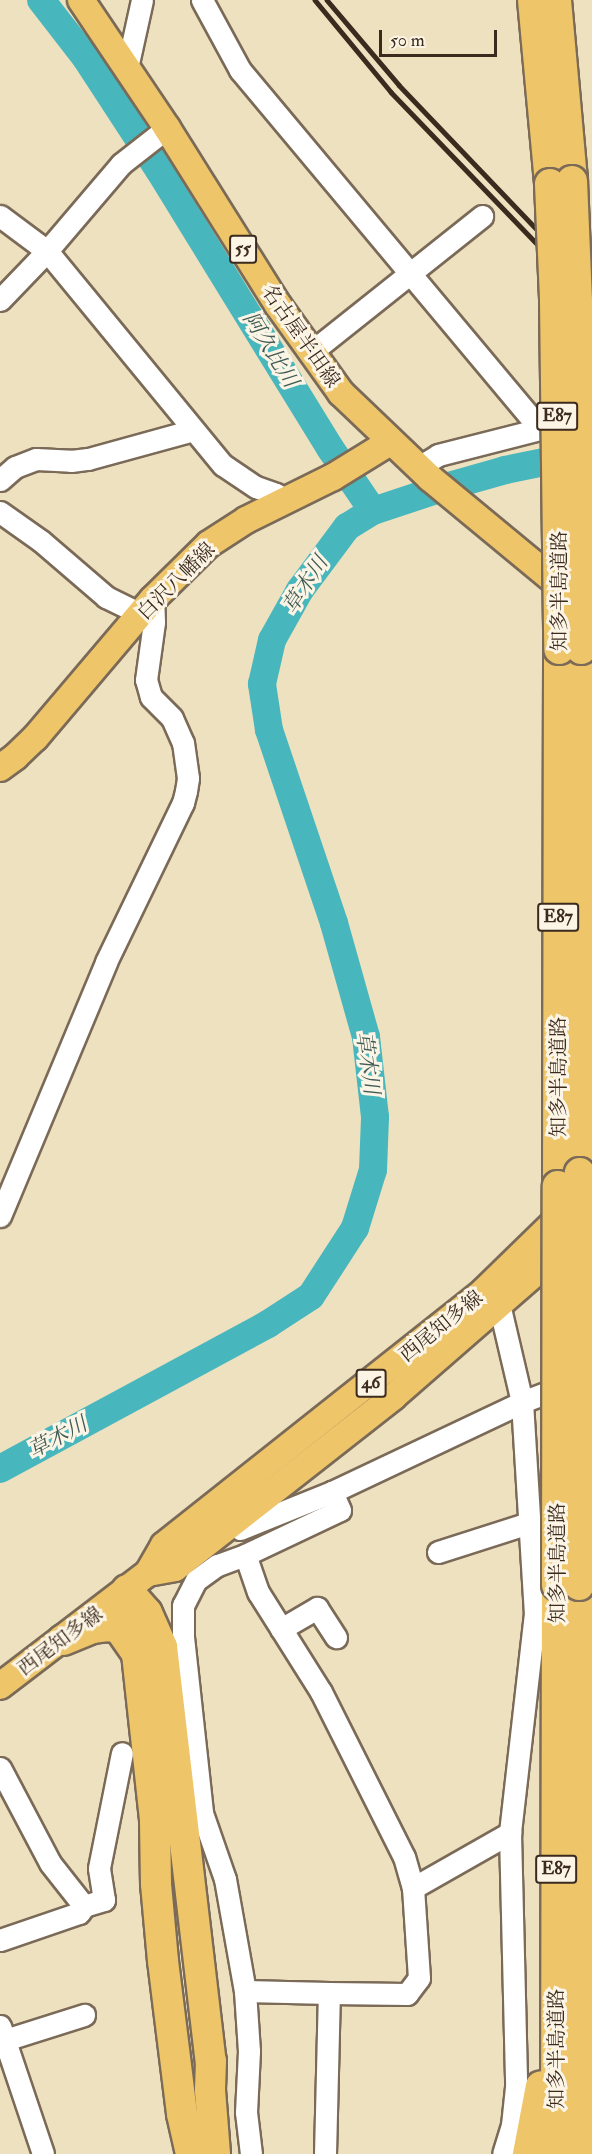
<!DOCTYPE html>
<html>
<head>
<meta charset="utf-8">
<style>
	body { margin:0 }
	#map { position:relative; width:592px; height:2154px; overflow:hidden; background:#eee1c0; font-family:"IM FELL Double Pica","Noto Serif JP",serif }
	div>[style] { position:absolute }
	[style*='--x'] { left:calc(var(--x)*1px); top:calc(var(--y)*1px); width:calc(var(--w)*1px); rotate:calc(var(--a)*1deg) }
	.river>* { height:28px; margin:-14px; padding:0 14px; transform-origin:14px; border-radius:14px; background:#48b7bd }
	.roads { filter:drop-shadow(2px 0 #7a6a57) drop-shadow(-2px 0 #7a6a57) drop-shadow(0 2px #7a6a57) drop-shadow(0 -2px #7a6a57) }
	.minor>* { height:21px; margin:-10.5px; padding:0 10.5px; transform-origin:10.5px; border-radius:10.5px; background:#fff }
	.major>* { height:26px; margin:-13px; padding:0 13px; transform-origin:13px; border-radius:13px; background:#eec569 }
	.highway>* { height:30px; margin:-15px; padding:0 15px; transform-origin:15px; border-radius:15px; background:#eec569 }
	.rail>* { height:4.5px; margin:-2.25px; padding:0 2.25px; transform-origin:2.25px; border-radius:2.25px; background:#3b2a1e }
	.bridges { filter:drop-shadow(2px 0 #7a6a57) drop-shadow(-2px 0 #7a6a57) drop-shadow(0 2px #7a6a57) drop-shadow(0 -2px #7a6a57) }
	.highway-bridge>* { height:30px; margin:-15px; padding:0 15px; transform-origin:15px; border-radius:15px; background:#eec569 }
	span { translate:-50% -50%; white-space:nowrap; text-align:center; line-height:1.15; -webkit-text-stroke:6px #fcf5e5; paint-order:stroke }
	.shield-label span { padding:2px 4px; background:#fcf5e5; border:2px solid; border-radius:4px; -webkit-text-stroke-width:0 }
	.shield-label { font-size:18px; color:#3b2a1e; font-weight:700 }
	.street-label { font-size:20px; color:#3b2a1e }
	.water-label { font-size:21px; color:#405b56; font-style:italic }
	.scale { position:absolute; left:379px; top:30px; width:118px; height:27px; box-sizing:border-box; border:3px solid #3b2a1e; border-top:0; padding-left:8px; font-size:18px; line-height:21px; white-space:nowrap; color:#3b2a1e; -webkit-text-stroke:4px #fcf5e5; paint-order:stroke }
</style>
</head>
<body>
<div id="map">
	<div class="river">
		<i style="--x:41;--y:0;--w:73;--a:52.2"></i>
		<i style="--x:86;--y:58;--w:134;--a:56.9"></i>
		<i style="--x:159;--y:170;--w:326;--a:58.4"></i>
		<i style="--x:330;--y:448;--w:76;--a:55.7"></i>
		<i style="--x:0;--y:1469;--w:305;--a:-28.4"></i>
		<i style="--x:268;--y:1324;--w:51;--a:-33.1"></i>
		<i style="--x:311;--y:1296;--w:81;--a:-57.1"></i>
		<i style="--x:355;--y:1228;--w:61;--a:-72.8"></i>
		<i style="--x:373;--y:1170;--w:53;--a:-87.8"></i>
		<i style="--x:375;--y:1117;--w:81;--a:-96.4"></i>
		<i style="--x:366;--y:1037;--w:118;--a:-105.7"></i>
		<i style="--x:334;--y:923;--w:204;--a:-108.6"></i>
		<i style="--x:269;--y:730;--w:47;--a:-98.7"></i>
		<i style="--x:262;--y:684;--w:45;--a:-77.2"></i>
		<i style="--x:272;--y:640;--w:57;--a:-60.8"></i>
		<i style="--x:300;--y:590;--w:79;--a:-53.3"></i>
		<i style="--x:347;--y:527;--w:31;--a:-32"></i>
		<i style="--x:373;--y:511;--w:73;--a:-18.4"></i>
		<i style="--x:442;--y:488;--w:66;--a:-15.9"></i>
		<i style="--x:505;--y:470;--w:75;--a:-11.6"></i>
	</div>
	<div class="roads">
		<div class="minor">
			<i style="--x:202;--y:0;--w:80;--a:61.5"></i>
			<i style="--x:240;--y:70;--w:466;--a:50.1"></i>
			<i style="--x:127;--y:68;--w:70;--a:-77.6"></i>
			<i style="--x:0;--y:216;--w:59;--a:36.7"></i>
			<i style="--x:47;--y:251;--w:277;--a:50.6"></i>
			<i style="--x:223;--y:465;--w:40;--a:34"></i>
			<i style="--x:256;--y:487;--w:21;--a:19"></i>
			<i style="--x:276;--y:494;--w:11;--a:41"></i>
			<i style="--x:0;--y:300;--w:68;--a:-46.2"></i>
			<i style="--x:47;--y:251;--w:114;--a:-49.6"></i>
			<i style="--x:121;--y:164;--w:58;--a:-38"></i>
			<i style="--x:310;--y:353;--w:220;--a:-38.5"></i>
			<i style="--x:419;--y:467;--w:22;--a:-32"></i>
			<i style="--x:438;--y:455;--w:118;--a:-14.3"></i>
			<i style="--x:0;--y:480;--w:20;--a:-41"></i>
			<i style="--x:15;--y:467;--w:22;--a:-21"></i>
			<i style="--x:36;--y:459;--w:35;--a:3"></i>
			<i style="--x:71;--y:461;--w:17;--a:-7"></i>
			<i style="--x:88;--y:459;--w:109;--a:-15.4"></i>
			<i style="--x:0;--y:512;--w:50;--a:35.3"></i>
			<i style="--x:41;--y:541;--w:86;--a:40.7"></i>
			<i style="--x:106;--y:597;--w:39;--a:26"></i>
			<i style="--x:0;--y:1216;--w:275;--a:-67.3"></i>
			<i style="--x:106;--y:962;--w:177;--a:-64.2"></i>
			<i style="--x:183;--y:803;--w:12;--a:-76"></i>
			<i style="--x:186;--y:791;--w:13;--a:-81"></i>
			<i style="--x:188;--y:778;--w:35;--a:-98"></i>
			<i style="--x:183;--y:743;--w:27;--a:-114"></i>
			<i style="--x:172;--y:718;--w:30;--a:-135"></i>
			<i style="--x:151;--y:697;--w:18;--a:-106"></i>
			<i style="--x:146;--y:680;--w:59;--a:-82.1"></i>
			<i style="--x:154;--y:622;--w:23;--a:-92"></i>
			<i style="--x:499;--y:1304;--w:101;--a:76.8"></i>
			<i style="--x:522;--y:1402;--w:211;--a:86.5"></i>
			<i style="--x:535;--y:1613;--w:221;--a:96.5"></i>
			<i style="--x:510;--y:1833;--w:254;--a:88.6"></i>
			<i style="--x:516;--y:2087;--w:38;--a:96"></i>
			<i style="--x:512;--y:2125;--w:30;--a:107"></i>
			<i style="--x:240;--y:1529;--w:99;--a:-21.9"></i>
			<i style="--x:332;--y:1492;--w:210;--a:-25.3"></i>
			<i style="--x:522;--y:1402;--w:50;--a:-21"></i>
			<i style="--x:438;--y:1552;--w:96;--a:-17.7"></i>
			<i style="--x:245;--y:1555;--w:30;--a:160"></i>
			<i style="--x:217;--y:1565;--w:26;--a:144"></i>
			<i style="--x:196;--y:1580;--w:28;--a:117"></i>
			<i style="--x:183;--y:1605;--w:32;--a:90"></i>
			<i style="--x:183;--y:1637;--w:177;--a:83.8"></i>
			<i style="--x:202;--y:1813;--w:70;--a:70.8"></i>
			<i style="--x:225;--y:1879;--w:114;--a:79.9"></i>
			<i style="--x:245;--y:1991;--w:60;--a:86.2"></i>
			<i style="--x:249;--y:2051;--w:61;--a:92.8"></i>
			<i style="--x:246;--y:2112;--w:42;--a:83.2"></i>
			<i style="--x:281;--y:1629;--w:42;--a:-30.3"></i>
			<i style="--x:317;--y:1608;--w:35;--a:57"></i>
			<i style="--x:0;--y:1768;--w:107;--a:62.2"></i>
			<i style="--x:50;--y:1863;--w:55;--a:51.7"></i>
			<i style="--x:413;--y:1888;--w:112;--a:-29.6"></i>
			<i style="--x:0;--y:1940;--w:83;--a:-18.9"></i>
			<i style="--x:79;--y:1913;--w:9;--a:-54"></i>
			<i style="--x:84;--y:1906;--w:21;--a:-17"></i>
			<i style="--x:104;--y:1900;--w:32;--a:-99"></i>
			<i style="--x:99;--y:1868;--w:117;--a:-78.7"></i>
			<i style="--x:245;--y:1991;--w:84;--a:1.4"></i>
			<i style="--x:0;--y:2026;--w:135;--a:71.4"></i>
			<i style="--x:5;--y:2040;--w:83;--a:-17.6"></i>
			<i style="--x:325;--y:2154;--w:161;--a:-88.6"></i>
			<i style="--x:329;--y:1993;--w:78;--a:0.7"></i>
			<i style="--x:407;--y:1994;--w:20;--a:-53"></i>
			<i style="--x:419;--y:1978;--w:90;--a:-93.8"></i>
			<i style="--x:413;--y:1888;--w:32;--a:-106"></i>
			<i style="--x:404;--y:1857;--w:185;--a:-116.7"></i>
			<i style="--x:321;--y:1692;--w:118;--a:-122.2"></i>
			<i style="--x:258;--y:1592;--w:39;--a:-109"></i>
			<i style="--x:245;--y:1555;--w:105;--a:-25.3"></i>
			<i style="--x:340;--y:1510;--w:20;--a:-114"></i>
		</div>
		<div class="major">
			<i style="--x:81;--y:0;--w:154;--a:56.1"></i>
			<i style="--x:167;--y:128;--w:209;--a:57.9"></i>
			<i style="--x:278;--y:305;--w:108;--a:54.4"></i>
			<i style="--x:341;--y:393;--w:123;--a:43.7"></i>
			<i style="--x:430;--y:478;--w:182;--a:39.6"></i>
			<i style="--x:0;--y:768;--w:19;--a:-36"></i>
			<i style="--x:15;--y:757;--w:28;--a:-44"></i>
			<i style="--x:35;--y:738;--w:182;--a:-49.7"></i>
			<i style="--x:153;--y:599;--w:78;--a:-44.5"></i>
			<i style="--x:209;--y:544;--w:44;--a:-33"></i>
			<i style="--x:246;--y:520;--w:97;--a:-26.3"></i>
			<i style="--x:333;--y:477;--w:67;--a:-31.6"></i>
			<i style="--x:148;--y:1573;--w:27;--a:-10"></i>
			<i style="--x:175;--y:1568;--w:278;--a:-38.1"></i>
			<i style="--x:394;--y:1396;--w:231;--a:-41.1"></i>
			<i style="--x:0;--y:1686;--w:186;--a:-37.4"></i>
			<i style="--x:148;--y:1573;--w:32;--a:-60"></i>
			<i style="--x:164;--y:1545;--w:409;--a:-38.4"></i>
			<i style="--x:484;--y:1291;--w:117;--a:-44.3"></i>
		</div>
		<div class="highway">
			<i style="--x:533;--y:0;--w:185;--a:84.7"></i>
			<i style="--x:556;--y:0;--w:182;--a:84.9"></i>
			<i style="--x:580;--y:1173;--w:524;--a:-89.89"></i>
			<i style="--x:558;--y:1186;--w:537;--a:-89.89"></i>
			<i style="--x:127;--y:1590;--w:30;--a:49"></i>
			<i style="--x:147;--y:1613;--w:37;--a:66"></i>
			<i style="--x:162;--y:1647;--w:417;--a:83.3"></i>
			<i style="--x:211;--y:2061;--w:29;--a:92"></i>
			<i style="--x:210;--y:2090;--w:64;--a:85.5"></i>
			<i style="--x:128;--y:1596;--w:59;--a:81.2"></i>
			<i style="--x:137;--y:1654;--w:168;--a:83.8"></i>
			<i style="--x:155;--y:1821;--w:63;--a:89.1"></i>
			<i style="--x:156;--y:1884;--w:77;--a:84.8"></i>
			<i style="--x:163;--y:1961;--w:154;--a:82.9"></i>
			<i style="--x:182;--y:2114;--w:41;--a:77.3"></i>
			<i style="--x:63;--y:1640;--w:31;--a:-22"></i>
			<i style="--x:92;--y:1628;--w:16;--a:-7"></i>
			<i style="--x:108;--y:1626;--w:11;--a:10"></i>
			<i style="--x:119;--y:1628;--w:32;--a:55"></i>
			<i style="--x:528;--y:2154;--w:69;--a:-79.2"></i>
			<i style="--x:556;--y:2154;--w:569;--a:-89.9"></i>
			<i style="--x:577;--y:2154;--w:569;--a:-89.8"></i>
		</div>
	</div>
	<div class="rail">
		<i style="--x:315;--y:0;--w:119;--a:50.4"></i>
		<i style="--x:391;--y:92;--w:290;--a:46.1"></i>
		<i style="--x:327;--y:0;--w:111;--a:49.7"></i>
		<i style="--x:399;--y:85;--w:279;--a:46.3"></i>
	</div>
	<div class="bridges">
		<div class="highway-bridge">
			<i style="--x:572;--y:181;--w:120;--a:87.6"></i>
			<i style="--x:577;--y:301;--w:348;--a:89.3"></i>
			<i style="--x:550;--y:184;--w:116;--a:87.5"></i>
			<i style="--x:555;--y:300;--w:349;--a:89.3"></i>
			<i style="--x:557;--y:1585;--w:399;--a:-89.9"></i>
			<i style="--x:579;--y:1585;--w:412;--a:-89.9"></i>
		</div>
	</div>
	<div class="shield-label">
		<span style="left:243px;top:249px">55</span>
		<span style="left:557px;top:416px">E87</span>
		<span style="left:558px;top:917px">E87</span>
		<span style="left:371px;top:1383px">46</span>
		<span style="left:556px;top:1869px">E87</span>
	</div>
	<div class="street-label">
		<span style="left:301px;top:336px;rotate:55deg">名古屋半田線</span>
		<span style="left:176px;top:581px;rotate:-45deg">白沢八幡線</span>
		<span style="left:559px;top:591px;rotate:-90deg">知多半島道路</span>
		<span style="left:558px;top:1077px;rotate:-90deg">知多半島道路</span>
		<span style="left:441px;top:1326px;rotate:-39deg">西尾知多線</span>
		<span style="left:557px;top:1563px;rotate:-90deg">知多半島道路</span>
		<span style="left:60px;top:1641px;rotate:-37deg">西尾知多線</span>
		<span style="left:556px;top:2049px;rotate:-90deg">知多半島道路</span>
	</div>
	<div class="water-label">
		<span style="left:270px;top:350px;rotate:58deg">阿久比川</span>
		<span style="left:306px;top:585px;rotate:-57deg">草木川</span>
		<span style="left:367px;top:1063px;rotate:82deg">草木川</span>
		<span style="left:58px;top:1438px;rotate:-28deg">草木川</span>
	</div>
	<div class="scale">50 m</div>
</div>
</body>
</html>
